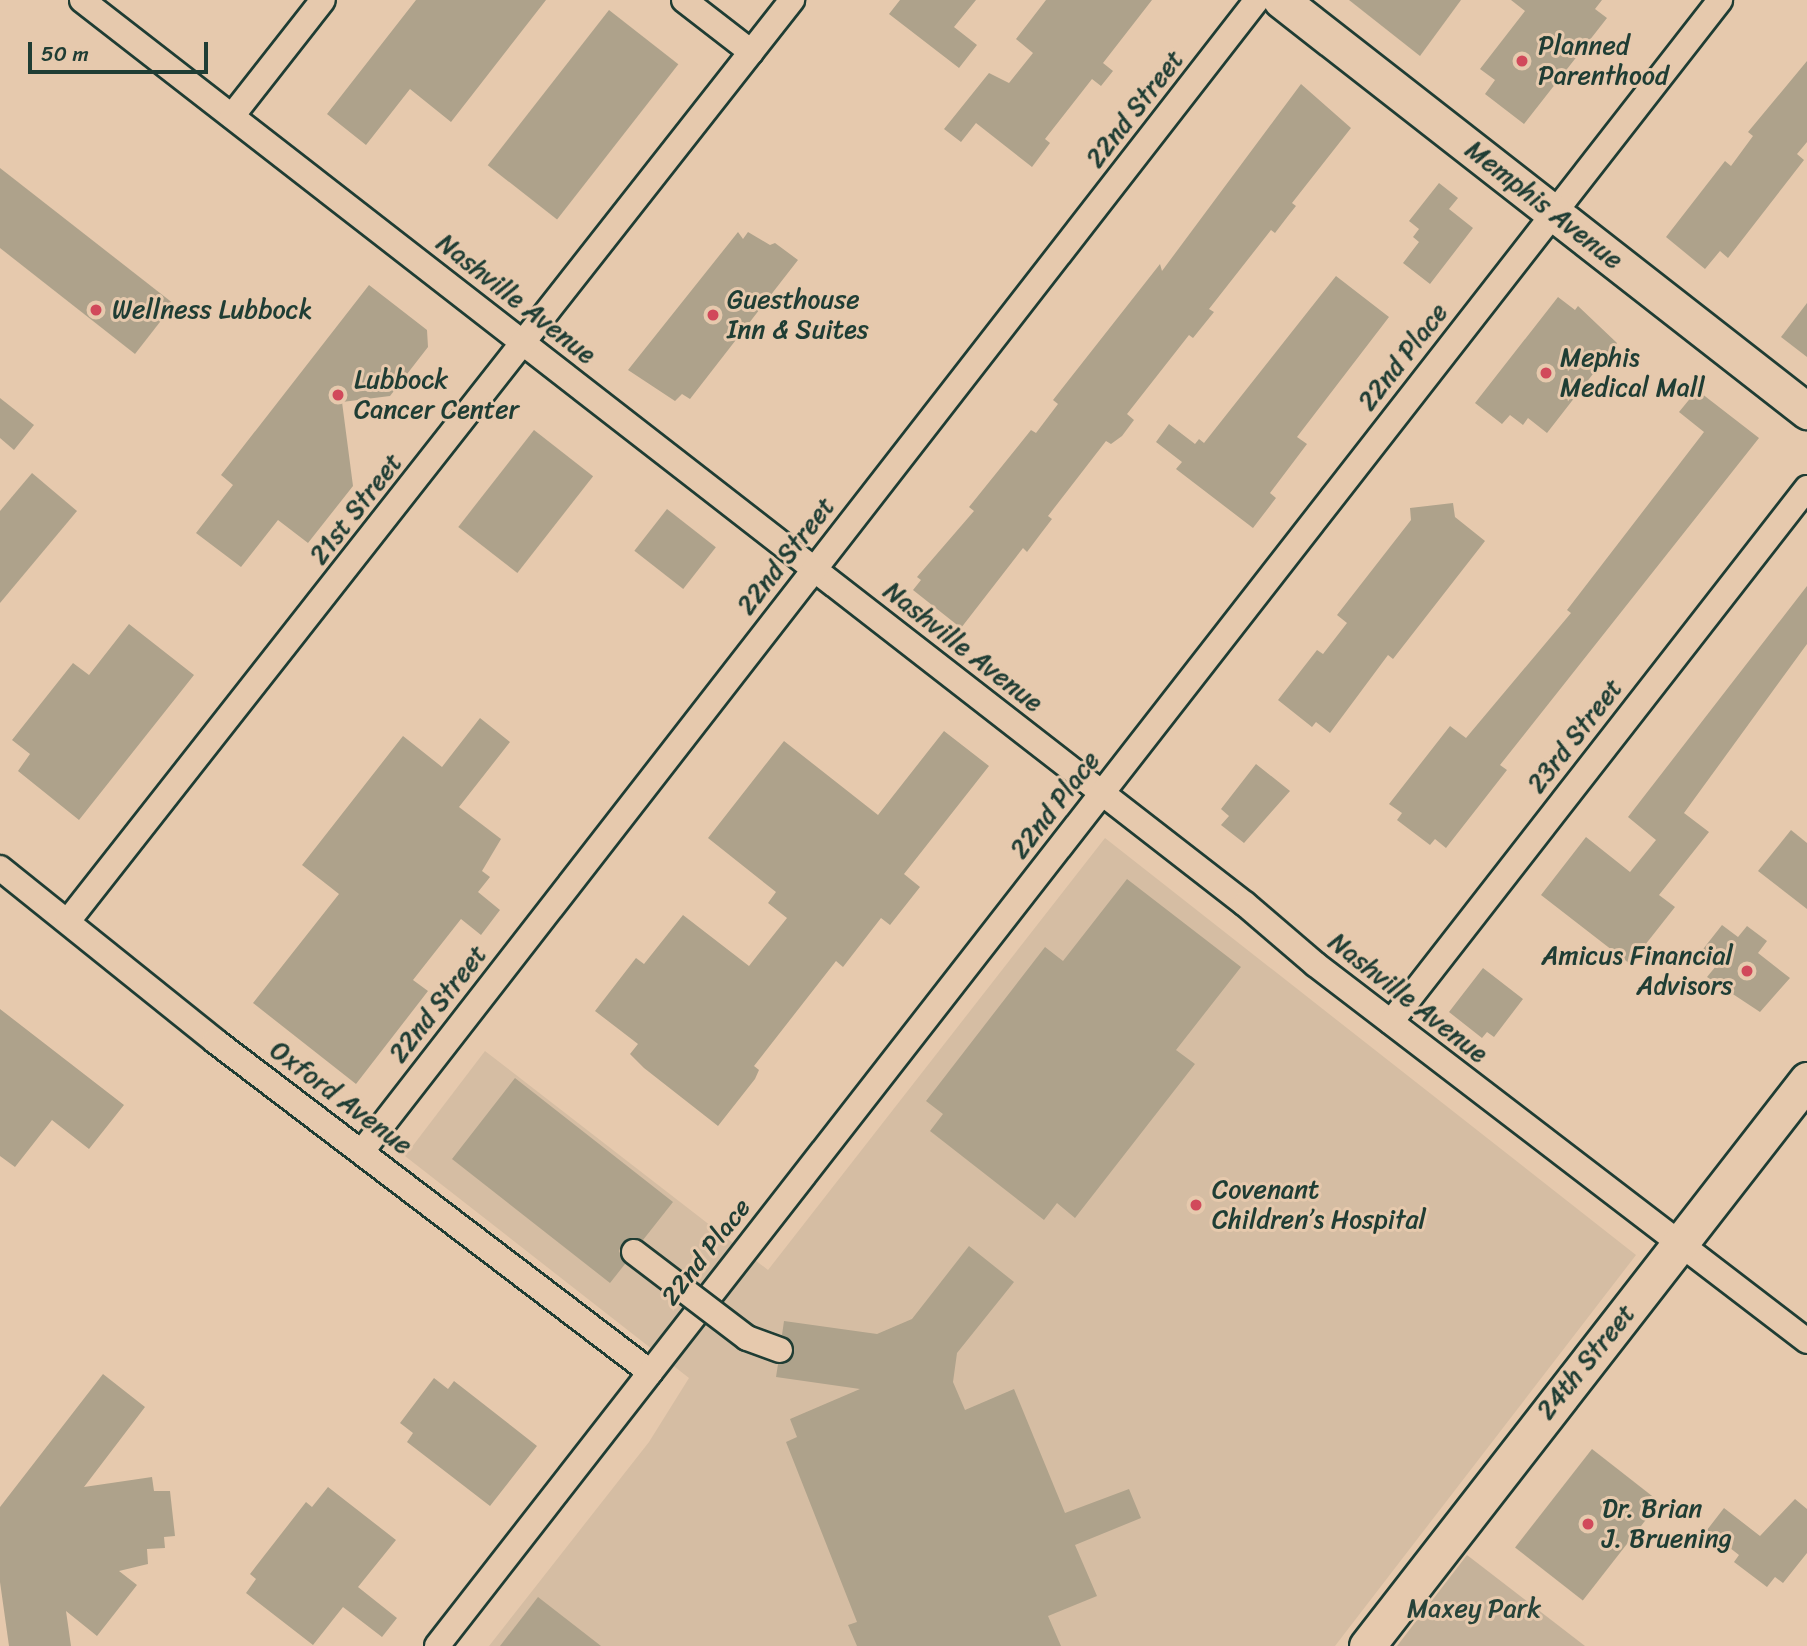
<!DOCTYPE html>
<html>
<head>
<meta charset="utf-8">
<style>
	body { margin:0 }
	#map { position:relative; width:1807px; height:1646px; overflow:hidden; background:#e6c9ad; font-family:Sriracha,sans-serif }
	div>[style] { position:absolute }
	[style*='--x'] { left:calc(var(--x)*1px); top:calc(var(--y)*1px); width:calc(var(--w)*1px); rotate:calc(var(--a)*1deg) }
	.built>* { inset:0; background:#d5bda3 }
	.green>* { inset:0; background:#c5b29a }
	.building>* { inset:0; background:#aea28b; transform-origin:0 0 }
	.roads { filter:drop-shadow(2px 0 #1f3d34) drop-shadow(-2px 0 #1f3d34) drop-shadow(0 2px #1f3d34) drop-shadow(0 -2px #1f3d34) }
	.street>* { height:24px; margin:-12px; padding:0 12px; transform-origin:12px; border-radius:12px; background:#e6c9ad }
	.secondary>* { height:35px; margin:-17.5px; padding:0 17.5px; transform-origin:17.5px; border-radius:17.5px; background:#e6c9ad }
	.bridges { filter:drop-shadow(2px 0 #1f3d34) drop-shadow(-2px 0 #1f3d34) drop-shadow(0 2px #1f3d34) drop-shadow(0 -2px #1f3d34) }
	.street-bridge>* { height:24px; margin:-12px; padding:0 12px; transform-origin:12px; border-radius:12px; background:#e6c9ad }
	.dots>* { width:19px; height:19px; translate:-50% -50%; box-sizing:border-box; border:4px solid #e6c9ad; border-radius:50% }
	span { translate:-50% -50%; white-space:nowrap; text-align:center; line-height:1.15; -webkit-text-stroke:6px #e6c9ad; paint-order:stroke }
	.poi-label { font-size:26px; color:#1f3d34 }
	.left { translate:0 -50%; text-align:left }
	.right { translate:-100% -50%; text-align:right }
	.street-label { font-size:26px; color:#1f3d34 }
	.park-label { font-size:26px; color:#274339 }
	.scale { position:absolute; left:28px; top:42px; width:180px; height:32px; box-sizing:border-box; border:4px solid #1f3d34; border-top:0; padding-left:9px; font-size:21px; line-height:24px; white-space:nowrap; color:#1f3d34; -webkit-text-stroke:5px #e6c9ad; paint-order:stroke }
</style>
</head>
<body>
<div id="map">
	<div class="built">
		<i style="clip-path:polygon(1105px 838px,1636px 1255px,1335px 1646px,489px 1646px,649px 1442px,689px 1378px,405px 1156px,485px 1051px,768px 1270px)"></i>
	</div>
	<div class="green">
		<i style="clip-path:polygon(1467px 1555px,1585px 1646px,1397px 1646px)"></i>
	</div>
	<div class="building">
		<i style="clip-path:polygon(416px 0,546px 0,451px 122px,410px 89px,366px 145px,327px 114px)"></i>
		<i style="clip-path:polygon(900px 0,976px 0,954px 27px,977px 45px,959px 68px,889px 14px)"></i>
		<i style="clip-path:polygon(1046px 0,1152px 0,1103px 63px,1113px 71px,1101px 86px,1092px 79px,1045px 139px,1050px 143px,1032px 167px,976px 123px,961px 142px,944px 129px,989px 73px,1009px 83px,1033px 53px,1016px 39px)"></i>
		<i style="clip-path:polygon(1349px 0,1461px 0,1420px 56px)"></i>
		<i style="clip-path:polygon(1511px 0,1602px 0,1595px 9px,1607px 18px,1524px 124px,1485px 94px,1495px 80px,1480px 69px,1525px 11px)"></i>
		<i style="left:609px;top:10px;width:88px;height:197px;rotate:38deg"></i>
		<i style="clip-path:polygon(1807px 61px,1807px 142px,1797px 154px,1804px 160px,1728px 258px,1720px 251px,1705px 269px,1666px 237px,1725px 161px,1731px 166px,1753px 136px,1748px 132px)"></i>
		<i style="clip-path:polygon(1301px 84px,1351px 128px,1292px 203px,1296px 206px,1288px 216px,1275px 233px,1271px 230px,1209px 309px,1214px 312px,1193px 338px,1189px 335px,1127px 414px,1134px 420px,1122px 436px,1111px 444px,1106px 441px,1048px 516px,1052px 519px,1042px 532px,1027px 552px,1023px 548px,961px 628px,913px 590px,921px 580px,917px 577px,974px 511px,969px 507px,1031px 430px,1036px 433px,1058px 404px,1053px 400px,1160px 264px,1162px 271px)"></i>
		<i style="clip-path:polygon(0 168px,174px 304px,135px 354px,0 248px)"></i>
		<i style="clip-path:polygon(1439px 183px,1458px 198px,1449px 209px,1473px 228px,1430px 284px,1403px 263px,1419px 242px,1413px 237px,1419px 229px,1409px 221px)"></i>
		<i style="clip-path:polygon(738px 232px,743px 239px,748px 232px,770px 245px,775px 243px,798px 260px,690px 399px,682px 394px,675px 401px,628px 370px)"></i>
		<i style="clip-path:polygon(1336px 276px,1389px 317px,1297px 437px,1307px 444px,1270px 493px,1276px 498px,1253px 528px,1176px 469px,1182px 462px,1156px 442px,1169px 424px,1195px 444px,1199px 439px,1204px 443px)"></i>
		<i style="clip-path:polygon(369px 285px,427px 330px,428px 347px,390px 396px,342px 402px,353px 486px,308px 543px,278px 520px,241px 567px,196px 533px,233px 485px,221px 475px)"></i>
		<i style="clip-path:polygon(1558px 297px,1575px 310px,1578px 306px,1617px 343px,1547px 433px,1528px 418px,1523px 425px,1510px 415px,1502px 424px,1475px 403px)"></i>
		<i style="clip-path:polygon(1807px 303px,1807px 357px,1781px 337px)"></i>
		<i style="clip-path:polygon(1697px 390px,1759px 438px,1500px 765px,1507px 770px,1446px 848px,1435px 839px,1430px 845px,1397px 820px,1402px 813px,1389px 804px,1450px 726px,1466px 738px,1571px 613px,1567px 610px,1704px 432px,1679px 412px)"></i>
		<i style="clip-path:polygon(0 398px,34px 425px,14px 450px,0 438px)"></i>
		<i style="left:534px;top:430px;width:75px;height:123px;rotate:38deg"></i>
		<i style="clip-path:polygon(32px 473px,77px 511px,0 603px,0 511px)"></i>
		<i style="clip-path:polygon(1453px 503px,1455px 517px,1485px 541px,1393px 659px,1388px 655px,1330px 733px,1316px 722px,1312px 727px,1278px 700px,1317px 650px,1323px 654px,1347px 623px,1337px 615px,1411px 520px,1410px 508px)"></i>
		<i style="left:667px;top:509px;width:62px;height:53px;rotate:38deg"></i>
		<i style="clip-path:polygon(1807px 586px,1807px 644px,1684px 813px,1709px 832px,1659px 895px,1675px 907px,1630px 964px,1541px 895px,1586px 837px,1630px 872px,1656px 840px,1628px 817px)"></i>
		<i style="clip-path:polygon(129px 624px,194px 675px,79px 820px,18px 771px,30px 754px,12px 740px,73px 663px,89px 675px)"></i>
		<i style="clip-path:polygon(480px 718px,510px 742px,459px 807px,501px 839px,482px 871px,490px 877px,478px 892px,500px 910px,481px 935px,461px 919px,413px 980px,428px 991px,356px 1084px,253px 1003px,339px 894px,302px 865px,403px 736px,442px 767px)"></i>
		<i style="clip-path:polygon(944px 731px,989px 766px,904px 874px,920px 887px,890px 925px,881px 918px,843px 967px,836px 961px,754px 1066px,759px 1070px,755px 1079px,718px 1126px,644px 1068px,630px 1054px,638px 1044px,595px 1011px,636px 958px,644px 964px,683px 915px,749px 966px,787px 918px,768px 903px,776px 892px,708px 838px,784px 741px,878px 815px)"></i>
		<i style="clip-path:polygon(1256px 764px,1290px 791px,1244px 843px,1221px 825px,1229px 816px,1221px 809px)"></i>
		<i style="clip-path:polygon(1791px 830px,1807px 843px,1807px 909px,1758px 871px)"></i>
		<i style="clip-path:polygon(1127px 879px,1241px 967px,1176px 1050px,1195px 1064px,1075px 1218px,1057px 1203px,1044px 1220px,930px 1131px,943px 1114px,926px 1101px,1045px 947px,1063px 961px)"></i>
		<i style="clip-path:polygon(1722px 925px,1738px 937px,1747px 926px,1767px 941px,1758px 953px,1790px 978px,1760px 1012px,1707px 977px,1716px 966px,1700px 953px)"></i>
		<i style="clip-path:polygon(1483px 968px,1523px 999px,1494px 1037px,1487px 1032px,1482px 1038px,1449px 1012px)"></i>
		<i style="clip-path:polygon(0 1009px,124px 1105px,89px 1149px,52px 1120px,15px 1167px,0 1156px)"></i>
		<i style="clip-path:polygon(515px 1078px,673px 1202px,643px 1240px,623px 1242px,619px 1251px,625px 1264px,610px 1283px,452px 1159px)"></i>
		<i style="clip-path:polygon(969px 1246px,1014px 1282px,957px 1353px,953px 1382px,965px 1410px,1014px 1389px,1065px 1513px,1129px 1489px,1141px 1518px,1075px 1545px,1097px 1596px,1048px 1616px,1061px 1646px,857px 1646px,848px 1625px,857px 1622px,786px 1442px,797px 1437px,790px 1419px,860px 1389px,776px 1377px,778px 1364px,794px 1354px,792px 1341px,782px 1335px,784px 1321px,877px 1334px,912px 1319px)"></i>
		<i style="clip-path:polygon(103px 1374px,145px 1407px,84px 1487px,152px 1477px,154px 1491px,170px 1491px,175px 1536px,164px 1537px,165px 1548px,147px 1549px,148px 1564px,119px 1571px,137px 1585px,97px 1636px,66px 1611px,71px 1646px,9px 1646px,0 1582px,0 1507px)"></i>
		<i style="clip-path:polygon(434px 1378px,448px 1389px,454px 1381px,537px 1446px,490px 1506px,407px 1442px,413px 1433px,400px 1423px)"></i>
		<i style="left:1592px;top:1449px;width:86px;height:125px;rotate:38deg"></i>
		<i style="clip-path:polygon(328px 1487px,396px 1540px,358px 1587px,397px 1618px,382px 1637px,343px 1607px,313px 1645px,246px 1593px,256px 1579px,250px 1574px,306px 1502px,312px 1507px)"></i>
		<i style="clip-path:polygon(1795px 1499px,1807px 1509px,1807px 1553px,1783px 1583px,1775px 1577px,1767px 1587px,1734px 1562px,1739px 1555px,1707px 1530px,1724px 1508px,1760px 1536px)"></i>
		<i style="clip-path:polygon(538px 1597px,601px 1646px,500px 1646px)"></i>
	</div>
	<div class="roads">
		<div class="street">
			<i style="--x:82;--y:0;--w:1473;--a:37.86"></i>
			<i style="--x:1245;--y:904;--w:92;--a:40.6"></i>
			<i style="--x:1315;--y:964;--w:620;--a:37.46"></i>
			<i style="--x:684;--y:0;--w:85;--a:37.8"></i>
			<i style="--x:232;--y:116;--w:147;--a:-51.9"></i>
			<i style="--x:0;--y:868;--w:276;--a:38.8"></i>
			<i style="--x:215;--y:1041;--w:547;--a:37.27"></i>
			<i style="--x:68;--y:921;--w:1172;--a:-51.83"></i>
			<i style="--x:1391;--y:1022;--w:677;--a:-52.08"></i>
			<i style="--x:363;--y:1150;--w:1457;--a:-52.14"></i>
			<i style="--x:437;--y:1646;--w:2087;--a:-52.06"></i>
		</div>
		<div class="secondary">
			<i style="--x:1281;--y:0;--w:668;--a:38"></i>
			<i style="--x:1367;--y:1646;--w:717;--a:-52.14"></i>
		</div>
	</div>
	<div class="bridges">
		<div class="street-bridge">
			<i style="--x:634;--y:1252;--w:142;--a:37.3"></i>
			<i style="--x:747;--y:1338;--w:35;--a:20"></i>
		</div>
	</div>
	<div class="dots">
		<i style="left:1522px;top:61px;background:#d1495b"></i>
		<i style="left:96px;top:310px;background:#d1495b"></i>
		<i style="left:713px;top:315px;background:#d1495b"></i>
		<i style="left:1546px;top:373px;background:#d1495b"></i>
		<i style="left:338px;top:395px;background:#d1495b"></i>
		<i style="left:1747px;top:971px;background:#d1495b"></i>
		<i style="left:1196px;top:1205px;background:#d1495b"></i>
		<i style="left:1588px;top:1524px;background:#d1495b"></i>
	</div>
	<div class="poi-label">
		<span class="left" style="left:1538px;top:61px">Planned<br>Parenthood</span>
		<span class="left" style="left:727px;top:315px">Guesthouse<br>Inn &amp; Suites</span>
		<span class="left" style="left:112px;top:310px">Wellness Lubbock</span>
		<span class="left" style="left:1560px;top:373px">Mephis<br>Medical Mall</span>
		<span class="left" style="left:354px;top:395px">Lubbock<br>Cancer Center</span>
		<span class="right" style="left:1733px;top:971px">Amicus Financial<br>Advisors</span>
		<span class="left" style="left:1212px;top:1205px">Covenant<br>Children’s Hospital</span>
		<span class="left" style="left:1602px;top:1524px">Dr. Brian<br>J. Bruening</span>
	</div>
	<div class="street-label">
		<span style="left:1135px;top:109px;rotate:-52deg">22nd Street</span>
		<span style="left:1544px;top:205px;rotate:38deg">Memphis Avenue</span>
		<span style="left:516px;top:299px;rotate:38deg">Nashville Avenue</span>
		<span style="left:1403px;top:357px;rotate:-52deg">22nd Place</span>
		<span style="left:356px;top:509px;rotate:-52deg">21st Street</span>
		<span style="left:786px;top:556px;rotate:-52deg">22nd Street</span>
		<span style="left:963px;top:647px;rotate:38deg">Nashville Avenue</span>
		<span style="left:1575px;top:736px;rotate:-52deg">23rd Street</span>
		<span style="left:1055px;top:805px;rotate:-52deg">22nd Place</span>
		<span style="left:1408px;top:998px;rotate:38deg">Nashville Avenue</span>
		<span style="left:438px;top:1004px;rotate:-52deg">22nd Street</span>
		<span style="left:341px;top:1098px;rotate:37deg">Oxford Avenue</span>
		<span style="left:706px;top:1252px;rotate:-52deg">22nd Place</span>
		<span style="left:1586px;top:1362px;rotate:-51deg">24th Street</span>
	</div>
	<div class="park-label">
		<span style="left:1474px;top:1609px">Maxey Park</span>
	</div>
	<div class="scale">50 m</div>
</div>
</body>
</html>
